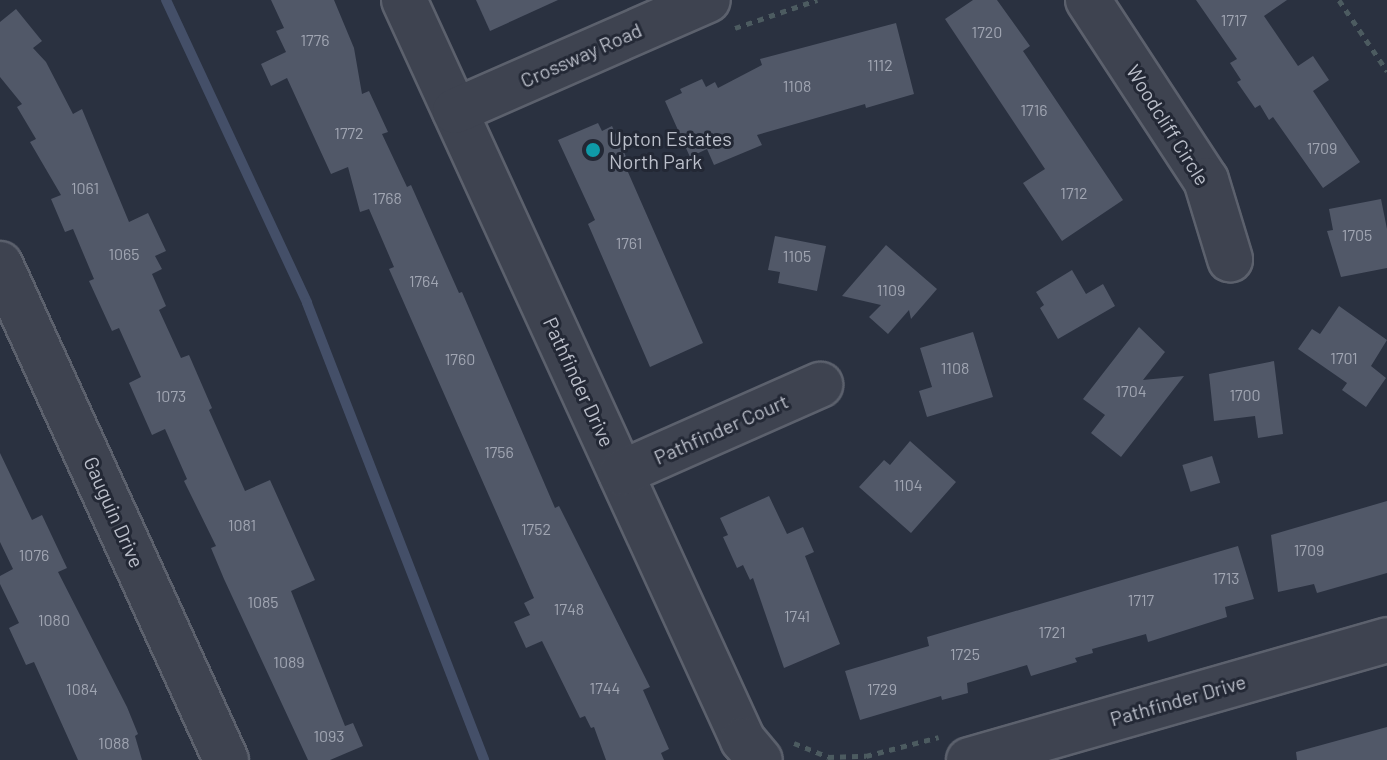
<!DOCTYPE html>
<html>
<head>
<meta charset="utf-8">
<style>
	body { margin:0 }
	#map { position:relative; width:1387px; height:760px; overflow:hidden; background:#2a3140; font-family:Barlow,sans-serif }
	div>[style] { position:absolute }
	[style*='--x'] { left:calc(var(--x)*1px); top:calc(var(--y)*1px); width:calc(var(--w)*1px); rotate:calc(var(--a)*1deg) }
	.stream>* { height:10px; margin:-5px; padding:0 5px; transform-origin:5px; border-radius:5px; background:#444f68 }
	.building>* { inset:0; background:#515868; transform-origin:0 0 }
	.path>* { height:5px; margin-top:-2.5px; transform-origin:0; background:repeating-linear-gradient(90deg,#4c5b60 0 6px,transparent 0 12px) }
	.roads { filter:drop-shadow(2px 0 #5c616d) drop-shadow(-2px 0 #5c616d) drop-shadow(0 2px #5c616d) drop-shadow(0 -2px #5c616d) }
	.minor>* { height:44px; margin:-22px; padding:0 22px; transform-origin:22px; border-radius:22px; background:#3e4350 }
	.dots>* { width:22px; height:22px; translate:-50% -50%; box-sizing:border-box; border:4px solid #232835; border-radius:50% }
	span { translate:-50% -50%; white-space:nowrap; text-align:center; line-height:1.15; -webkit-text-stroke:6px #232835; paint-order:stroke }
	.number-label { font-size:16px; color:#a0a5b2 }
	.number-label span { -webkit-text-stroke-width:0 }
	.street-label { font-size:20px; color:#bbbfca }
	.poi-label { font-size:20px; color:#bbbfca }
	.left { translate:0 -50%; text-align:left }
</style>
</head>
<body>
<div id="map">
	<div class="stream">
		<i style="--x:166;--y:0;--w:334;--a:65"></i>
		<i style="--x:307;--y:303;--w:490;--a:68.8"></i>
	</div>
	<div class="building">
		<i style="clip-path:polygon(271px 0,334px 0,354px 48px,362px 94px,369px 91px,388px 132px,382px 134px,407px 187px,411px 185px,459px 293px,462px 292px,555px 508px,559px 506px,650px 687px,643px 690px,669px 749px,661px 753px,664px 760px,606px 760px,594px 727px,591px 728px,585px 716px,580px 718px,542px 641px,526px 648px,514px 622px,530px 615px,524px 603px,534px 598px,389px 269px,394px 267px,369px 209px,360px 212px,348px 167px,331px 174px,287px 78px,271px 86px,261px 64px,286px 52px,276px 31px,284px 28px)"></i>
		<i style="clip-path:polygon(476px 0,558px 0,490px 31px)"></i>
		<i style="clip-path:polygon(973px 0,997px 0,1030px 46px,1023px 51px,1123px 200px,1062px 241px,1023px 183px,1045px 169px,945px 19px)"></i>
		<i style="clip-path:polygon(1196px 0,1287px 0,1264px 16px,1298px 66px,1313px 56px,1329px 80px,1313px 91px,1360px 162px,1323px 188px,1273px 117px,1269px 120px,1260px 105px,1255px 108px,1237px 82px,1241px 80px,1230px 63px,1237px 59px)"></i>
		<i style="clip-path:polygon(16px 9px,42px 41px,33px 48px,46px 62px,73px 114px,82px 109px,129px 222px,148px 213px,166px 251px,155px 256px,162px 269px,152px 274px,166px 306px,159px 310px,181px 358px,189px 355px,212px 408px,209px 410px,245px 491px,270px 480px,315px 580px,291px 591px,345px 726px,353px 723px,363px 746px,330px 760px,308px 760px,224px 579px,211px 548px,216px 546px,184px 481px,187px 479px,165px 429px,152px 435px,129px 383px,141px 377px,119px 328px,112px 331px,89px 281px,94px 279px,73px 229px,65px 232px,51px 199px,61px 195px,30px 142px,36px 139px,17px 107px,22px 104px,0 77px,0 22px)"></i>
		<i style="clip-path:polygon(896px 23px,914px 94px,866px 108px,865px 104px,757px 135px,762px 145px,714px 165px,707px 149px,690px 157px,665px 101px,682px 93px,680px 89px,702px 79px,706px 87px,715px 82px,718px 88px,762px 65px,760px 59px)"></i>
		<i style="clip-path:polygon(598px 123px,602px 131px,612px 126px,628px 161px,624px 163px,703px 343px,650px 367px,588px 224px,595px 220px,558px 140px)"></i>
		<i style="clip-path:polygon(1381px 199px,1387px 229px,1387px 268px,1341px 277px,1327px 231px,1333px 230px,1329px 209px)"></i>
		<i style="clip-path:polygon(775px 236px,826px 246px,817px 291px,778px 283px,780px 272px,768px 270px)"></i>
		<i style="clip-path:polygon(886px 245px,937px 289px,911px 319px,909px 310px,888px 334px,869px 317px,881px 305px,842px 296px)"></i>
		<i style="clip-path:polygon(1072px 270px,1086px 294px,1103px 284px,1115px 306px,1058px 339px,1040px 308px,1044px 305px,1036px 292px)"></i>
		<i style="clip-path:polygon(1339px 306px,1387px 340px,1371px 366px,1386px 378px,1366px 407px,1342px 390px,1347px 383px,1298px 349px,1312px 329px,1320px 334px)"></i>
		<i style="clip-path:polygon(1139px 327px,1165px 352px,1143px 380px,1184px 376px,1121px 457px,1091px 433px,1105px 415px,1083px 399px)"></i>
		<i style="clip-path:polygon(973px 332px,993px 397px,927px 417px,919px 391px,932px 387px,920px 348px)"></i>
		<i style="clip-path:polygon(1274px 361px,1283px 434px,1258px 438px,1255px 416px,1214px 421px,1209px 374px)"></i>
		<i style="clip-path:polygon(910px 441px,956px 482px,911px 533px,859px 487px,884px 460px,890px 465px)"></i>
		<i style="clip-path:polygon(0 453px,32px 520px,42px 515px,67px 568px,58px 572px,127px 707px,138px 734px,135px 736px,142px 760px,78px 760px,34px 662px,26px 665px,9px 628px,19px 623px,0 584px,0 576px,13px 569px,0 542px)"></i>
		<i style="left:1212px;top:456px;width:28px;height:31px;rotate:73deg"></i>
		<i style="clip-path:polygon(769px 496px,787px 534px,803px 527px,814px 552px,805px 556px,840px 644px,784px 668px,753px 578px,750px 580px,743px 565px,737px 568px,723px 537px,728px 535px,720px 518px)"></i>
		<i style="clip-path:polygon(1387px 501px,1387px 573px,1317px 593px,1314px 584px,1278px 592px,1271px 535px)"></i>
		<i style="clip-path:polygon(1238px 546px,1254px 599px,1225px 607px,1227px 617px,1148px 642px,1146px 634px,1092px 649px,1093px 653px,1075px 658px,1077px 662px,1031px 676px,1027px 665px,967px 683px,968px 693px,942px 700px,941px 696px,860px 720px,845px 671px,929px 646px,927px 637px)"></i>
		<i style="clip-path:polygon(1387px 727px,1387px 760px,1297px 760px,1296px 752px)"></i>
	</div>
	<div class="path">
		<i style="--x:1339;--y:0;--w:86;--a:55.9"></i>
		<i style="--x:735;--y:28;--w:87;--a:-18.9"></i>
		<i style="--x:794;--y:743;--w:37;--a:22"></i>
		<i style="--x:828;--y:757;--w:38;--a:-2"></i>
		<i style="--x:866;--y:756;--w:75;--a:-14.6"></i>
	</div>
	<div class="roads">
		<div class="minor">
			<i style="--x:404;--y:0;--w:814;--a:65.39"></i>
			<i style="--x:743;--y:740;--w:26;--a:50"></i>
			<i style="--x:1088;--y:0;--w:215;--a:56.8"></i>
			<i style="--x:1206;--y:180;--w:83;--a:73.1"></i>
			<i style="--x:455;--y:111;--w:276;--a:-23.7"></i>
			<i style="--x:0;--y:264;--w:545;--a:65.5"></i>
			<i style="--x:621;--y:473;--w:218;--a:-23.9"></i>
			<i style="--x:969;--y:760;--w:435;--a:-16"></i>
		</div>
	</div>
	<div class="dots">
		<i style="left:593px;top:150px;background:#0f9aa8"></i>
	</div>
	<div class="number-label">
		<span style="left:1234px;top:20px">1717</span>
		<span style="left:987px;top:32px">1720</span>
		<span style="left:315px;top:40px">1776</span>
		<span style="left:880px;top:65px">1112</span>
		<span style="left:797px;top:86px">1108</span>
		<span style="left:1034px;top:110px">1716</span>
		<span style="left:349px;top:133px">1772</span>
		<span style="left:1322px;top:148px">1709</span>
		<span style="left:85px;top:188px">1061</span>
		<span style="left:1074px;top:193px">1712</span>
		<span style="left:387px;top:198px">1768</span>
		<span style="left:1357px;top:235px">1705</span>
		<span style="left:629px;top:243px">1761</span>
		<span style="left:124px;top:254px">1065</span>
		<span style="left:797px;top:256px">1105</span>
		<span style="left:424px;top:281px">1764</span>
		<span style="left:891px;top:290px">1109</span>
		<span style="left:1344px;top:358px">1701</span>
		<span style="left:460px;top:359px">1760</span>
		<span style="left:955px;top:368px">1108</span>
		<span style="left:1131px;top:391px">1704</span>
		<span style="left:1245px;top:395px">1700</span>
		<span style="left:171px;top:396px">1073</span>
		<span style="left:499px;top:452px">1756</span>
		<span style="left:908px;top:485px">1104</span>
		<span style="left:242px;top:525px">1081</span>
		<span style="left:536px;top:529px">1752</span>
		<span style="left:1309px;top:550px">1709</span>
		<span style="left:34px;top:555px">1076</span>
		<span style="left:1226px;top:578px">1713</span>
		<span style="left:1141px;top:600px">1717</span>
		<span style="left:263px;top:602px">1085</span>
		<span style="left:569px;top:609px">1748</span>
		<span style="left:797px;top:616px">1741</span>
		<span style="left:54px;top:620px">1080</span>
		<span style="left:1052px;top:632px">1721</span>
		<span style="left:965px;top:654px">1725</span>
		<span style="left:289px;top:662px">1089</span>
		<span style="left:605px;top:688px">1744</span>
		<span style="left:82px;top:689px">1084</span>
		<span style="left:882px;top:689px">1729</span>
		<span style="left:329px;top:736px">1093</span>
		<span style="left:114px;top:743px">1088</span>
	</div>
	<div class="street-label">
		<span style="left:581px;top:55px;rotate:-24deg">Crossway Road</span>
		<span style="left:1168px;top:125px;rotate:58deg">Woodcliff Circle</span>
		<span style="left:579px;top:382px;rotate:65deg">Pathfinder Drive</span>
		<span style="left:721px;top:429px;rotate:-24deg">Pathfinder Court</span>
		<span style="left:114px;top:512px;rotate:66deg">Gauguin Drive</span>
		<span style="left:1178px;top:700px;rotate:-16deg">Pathfinder Drive</span>
	</div>
	<div class="poi-label">
		<span class="left" style="left:609px;top:150px">Upton Estates<br>North Park</span>
	</div>
</div>
</body>
</html>
